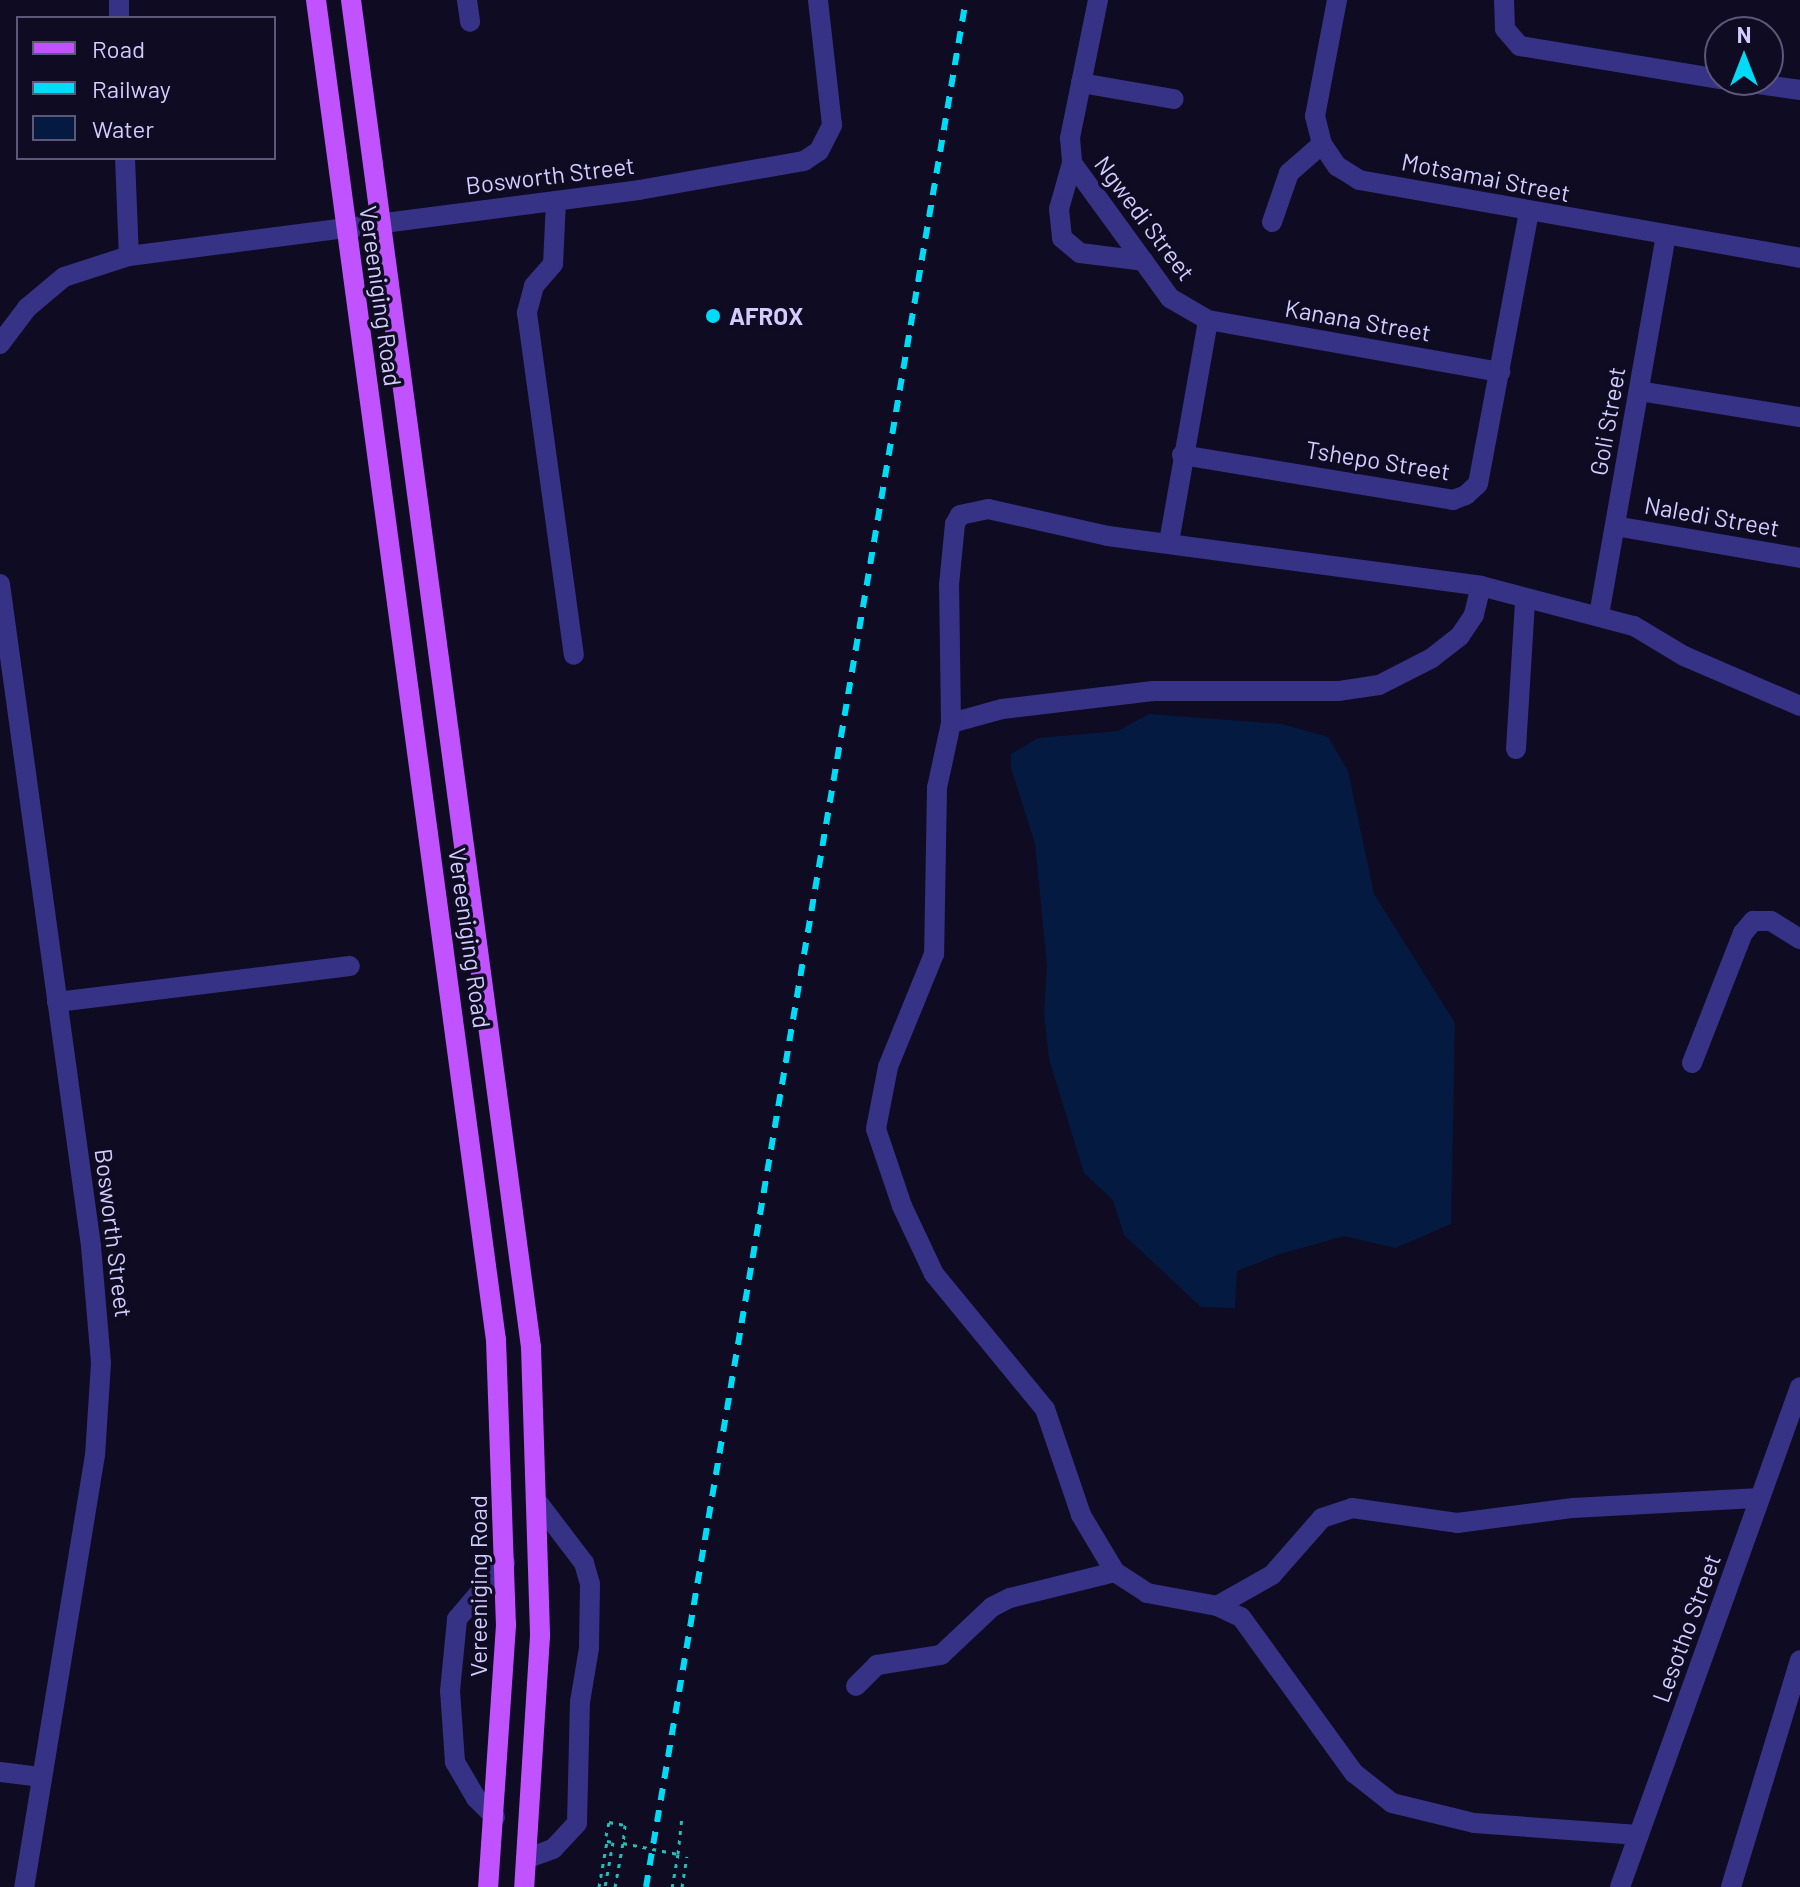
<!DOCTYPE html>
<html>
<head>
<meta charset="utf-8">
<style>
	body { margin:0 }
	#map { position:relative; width:1800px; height:1887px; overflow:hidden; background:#0f0b22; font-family:Barlow,sans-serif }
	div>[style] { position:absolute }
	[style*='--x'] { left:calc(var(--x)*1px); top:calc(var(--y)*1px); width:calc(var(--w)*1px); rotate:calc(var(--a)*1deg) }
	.water>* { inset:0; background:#051a41 }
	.path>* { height:3px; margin-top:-1.5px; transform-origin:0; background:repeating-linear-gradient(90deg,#23bdb5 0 4px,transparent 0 10px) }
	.minor>* { height:20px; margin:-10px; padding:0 10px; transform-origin:10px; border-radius:10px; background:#363285 }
	.major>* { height:20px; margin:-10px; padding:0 10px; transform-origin:10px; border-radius:10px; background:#c053ff }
	.rail>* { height:6px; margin-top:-3px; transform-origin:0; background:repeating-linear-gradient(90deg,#00dcf7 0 12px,transparent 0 22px) }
	.path-bridge>* { height:3px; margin-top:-1.5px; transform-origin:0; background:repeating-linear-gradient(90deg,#23bdb5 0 4px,transparent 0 10px) }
	.dots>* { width:22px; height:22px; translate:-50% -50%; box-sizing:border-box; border:4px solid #0f0b22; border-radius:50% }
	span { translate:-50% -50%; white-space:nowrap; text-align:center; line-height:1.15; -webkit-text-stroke:7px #0f0b22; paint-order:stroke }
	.street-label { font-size:24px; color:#d2ccff }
	.poi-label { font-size:24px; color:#d2ccff; font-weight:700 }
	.left { translate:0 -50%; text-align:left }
	.legend { position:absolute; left:16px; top:16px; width:260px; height:144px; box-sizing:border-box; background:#0f0b22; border:2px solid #5d587a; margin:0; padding:10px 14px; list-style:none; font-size:24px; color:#d2ccff }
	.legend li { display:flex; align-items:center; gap:16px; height:40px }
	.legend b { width:40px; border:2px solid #5d587a }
	.north { position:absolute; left:1704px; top:16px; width:80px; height:80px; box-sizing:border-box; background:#0f0b22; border:2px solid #5d587a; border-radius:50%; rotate:0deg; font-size:22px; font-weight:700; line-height:32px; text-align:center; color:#d2ccff }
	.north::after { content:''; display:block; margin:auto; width:28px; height:36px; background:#00dcf7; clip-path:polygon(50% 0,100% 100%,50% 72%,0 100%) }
</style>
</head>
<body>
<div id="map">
	<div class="water">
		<i style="clip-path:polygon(1149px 714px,1282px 724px,1328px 737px,1348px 771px,1374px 894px,1455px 1023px,1451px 1224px,1395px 1248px,1344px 1236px,1280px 1254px,1237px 1271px,1235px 1308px,1201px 1307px,1124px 1235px,1113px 1200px,1084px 1173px,1049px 1059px,1044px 1014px,1047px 965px,1035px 844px,1011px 768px,1011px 754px,1038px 738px,1118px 731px)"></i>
	</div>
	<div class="path">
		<i style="--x:606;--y:1836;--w:14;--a:-78"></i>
		<i style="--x:609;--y:1822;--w:16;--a:11"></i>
		<i style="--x:625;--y:1825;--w:18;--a:96"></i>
		<i style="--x:678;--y:1854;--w:38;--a:-84"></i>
		<i style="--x:599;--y:1887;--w:47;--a:-80.1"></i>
		<i style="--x:607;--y:1841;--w:6;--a:9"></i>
		<i style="--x:613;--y:1842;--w:46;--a:100.1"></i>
		<i style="--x:682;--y:1887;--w:31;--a:-81"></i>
	</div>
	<div class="minor">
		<i style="--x:119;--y:0;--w:18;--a:90"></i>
		<i style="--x:467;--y:0;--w:22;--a:82"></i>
		<i style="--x:1098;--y:0;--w:141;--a:101.5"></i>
		<i style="--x:1070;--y:138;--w:25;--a:85"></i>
		<i style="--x:1072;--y:163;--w:167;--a:54"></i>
		<i style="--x:1170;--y:298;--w:44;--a:30.1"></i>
		<i style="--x:1208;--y:320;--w:297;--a:10.1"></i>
		<i style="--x:1337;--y:0;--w:118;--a:100.7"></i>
		<i style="--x:1315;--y:116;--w:29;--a:76"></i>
		<i style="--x:1322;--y:144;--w:27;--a:56"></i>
		<i style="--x:1337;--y:166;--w:26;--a:32"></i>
		<i style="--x:1359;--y:180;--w:448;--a:10"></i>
		<i style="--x:1504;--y:0;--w:29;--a:88"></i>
		<i style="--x:1505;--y:29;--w:23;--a:49"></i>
		<i style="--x:1520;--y:46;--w:203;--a:9.4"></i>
		<i style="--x:1730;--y:80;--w:71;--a:8.1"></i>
		<i style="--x:1081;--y:83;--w:94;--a:9.8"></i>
		<i style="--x:125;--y:158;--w:98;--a:87.7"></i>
		<i style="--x:1072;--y:163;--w:48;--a:105.8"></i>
		<i style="--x:1059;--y:209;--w:29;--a:84"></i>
		<i style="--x:1062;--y:238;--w:23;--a:40"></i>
		<i style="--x:1080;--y:253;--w:64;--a:7.1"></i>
		<i style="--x:556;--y:201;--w:63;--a:92.7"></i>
		<i style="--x:553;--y:264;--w:29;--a:131"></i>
		<i style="--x:534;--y:286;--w:28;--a:105"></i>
		<i style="--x:527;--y:313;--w:345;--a:82.2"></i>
		<i style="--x:1272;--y:222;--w:52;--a:-70.9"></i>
		<i style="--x:1289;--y:173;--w:44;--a:-41.3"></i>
		<i style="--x:0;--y:344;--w:45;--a:-53.1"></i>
		<i style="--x:27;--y:308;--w:48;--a:-40"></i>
		<i style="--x:64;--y:277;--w:68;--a:-17.9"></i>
		<i style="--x:129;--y:256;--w:514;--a:-7.37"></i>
		<i style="--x:639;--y:190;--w:168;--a:-10"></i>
		<i style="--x:804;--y:161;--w:18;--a:-34"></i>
		<i style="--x:819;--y:151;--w:29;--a:-63"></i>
		<i style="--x:832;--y:125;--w:126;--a:-96.4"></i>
		<i style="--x:1639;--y:391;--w:163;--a:9.2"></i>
		<i style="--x:1182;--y:455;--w:275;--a:9.4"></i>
		<i style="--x:1453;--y:500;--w:14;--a:-21"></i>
		<i style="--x:1466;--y:495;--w:16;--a:-43"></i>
		<i style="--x:1478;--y:484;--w:277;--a:-79.4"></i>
		<i style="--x:1615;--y:526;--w:188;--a:9.8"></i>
		<i style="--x:1169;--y:542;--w:225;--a:-80"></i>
		<i style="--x:0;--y:584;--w:668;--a:82.17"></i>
		<i style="--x:91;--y:1246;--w:117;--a:85.1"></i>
		<i style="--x:101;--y:1363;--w:92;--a:93.7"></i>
		<i style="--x:95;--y:1455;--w:438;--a:99.3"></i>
		<i style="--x:1481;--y:586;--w:30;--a:104"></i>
		<i style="--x:1474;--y:615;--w:25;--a:124"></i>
		<i style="--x:1460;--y:636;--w:36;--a:142"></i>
		<i style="--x:1432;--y:658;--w:59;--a:153"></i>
		<i style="--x:1379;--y:685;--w:40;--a:171.5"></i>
		<i style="--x:1339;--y:691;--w:186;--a:180"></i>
		<i style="--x:1153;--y:691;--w:152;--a:173.2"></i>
		<i style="--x:1002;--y:709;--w:53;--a:164.6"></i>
		<i style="--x:951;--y:723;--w:66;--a:102.2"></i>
		<i style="--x:937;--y:788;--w:166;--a:91"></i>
		<i style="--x:934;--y:954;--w:122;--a:112.2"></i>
		<i style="--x:888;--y:1067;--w:63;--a:101"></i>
		<i style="--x:876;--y:1129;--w:81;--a:71.3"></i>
		<i style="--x:902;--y:1206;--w:75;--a:64.8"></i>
		<i style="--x:934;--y:1274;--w:175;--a:50.6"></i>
		<i style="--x:1045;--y:1409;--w:112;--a:71.2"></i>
		<i style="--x:1081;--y:1515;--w:66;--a:59.2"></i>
		<i style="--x:1115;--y:1572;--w:38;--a:33"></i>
		<i style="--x:1147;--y:1593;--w:71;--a:10.5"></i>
		<i style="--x:1217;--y:1606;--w:26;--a:25"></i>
		<i style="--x:1241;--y:1617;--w:193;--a:54.1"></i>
		<i style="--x:1354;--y:1773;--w:48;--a:38.3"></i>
		<i style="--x:1392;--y:1803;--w:84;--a:13.7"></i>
		<i style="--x:1474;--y:1823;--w:165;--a:4.2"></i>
		<i style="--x:1599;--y:615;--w:385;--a:-80"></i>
		<i style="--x:951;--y:723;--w:138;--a:-90.8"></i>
		<i style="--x:949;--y:585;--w:61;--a:-84.4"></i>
		<i style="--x:955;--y:524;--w:10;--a:-61"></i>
		<i style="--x:960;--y:515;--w:29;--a:-12"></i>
		<i style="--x:988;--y:509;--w:123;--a:12.7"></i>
		<i style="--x:1108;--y:536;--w:376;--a:7.6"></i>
		<i style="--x:1481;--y:586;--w:158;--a:14.7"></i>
		<i style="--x:1634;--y:626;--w:58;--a:31"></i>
		<i style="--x:1684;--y:656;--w:126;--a:23.3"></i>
		<i style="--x:1516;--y:749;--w:148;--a:-86.5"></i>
		<i style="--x:57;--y:1002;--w:295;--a:-7"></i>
		<i style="--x:1692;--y:1063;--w:140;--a:-68.6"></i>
		<i style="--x:1743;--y:933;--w:16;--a:-50"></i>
		<i style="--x:1753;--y:921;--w:18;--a:0"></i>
		<i style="--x:1771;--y:921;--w:34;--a:32"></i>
		<i style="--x:1217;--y:1606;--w:63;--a:-29.4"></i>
		<i style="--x:1272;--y:1575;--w:76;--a:-48.7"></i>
		<i style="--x:1322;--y:1518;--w:32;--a:-18"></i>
		<i style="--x:1352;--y:1508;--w:106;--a:8.1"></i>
		<i style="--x:1457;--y:1523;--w:117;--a:-7.4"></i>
		<i style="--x:1573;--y:1508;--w:187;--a:-3.1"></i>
		<i style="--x:856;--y:1686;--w:30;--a:-45"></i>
		<i style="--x:877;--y:1665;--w:65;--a:-8.9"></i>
		<i style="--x:941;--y:1655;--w:70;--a:-43.3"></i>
		<i style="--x:992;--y:1607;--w:20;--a:-27"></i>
		<i style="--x:1010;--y:1598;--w:108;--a:-13.9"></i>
		<i style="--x:0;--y:1772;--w:40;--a:7.1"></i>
		<i style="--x:495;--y:1817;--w:27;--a:-135"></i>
		<i style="--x:476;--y:1798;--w:42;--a:-120.3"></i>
		<i style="--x:455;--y:1762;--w:71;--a:-94"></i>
		<i style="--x:450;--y:1691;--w:72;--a:-84.4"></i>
		<i style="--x:457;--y:1619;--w:74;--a:-49.4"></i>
		<i style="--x:528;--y:1858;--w:27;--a:-20"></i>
		<i style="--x:553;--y:1849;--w:35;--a:-47"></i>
		<i style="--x:577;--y:1823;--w:121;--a:-88.6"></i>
		<i style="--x:580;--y:1702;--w:55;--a:-80.5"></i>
		<i style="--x:589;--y:1648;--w:64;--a:-89.1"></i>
		<i style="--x:590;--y:1584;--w:22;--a:-106"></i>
		<i style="--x:584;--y:1563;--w:74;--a:-127.3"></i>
		<i style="--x:1620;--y:1887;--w:531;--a:-70.2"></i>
		<i style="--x:1731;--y:1887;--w:237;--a:-73.1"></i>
	</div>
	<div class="major">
		<i style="--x:316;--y:0;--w:1352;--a:82.35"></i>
		<i style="--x:496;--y:1340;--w:285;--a:88"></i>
		<i style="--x:506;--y:1625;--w:263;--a:93.9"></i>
		<i style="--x:351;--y:0;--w:1359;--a:82.39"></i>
		<i style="--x:531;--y:1347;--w:289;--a:88.2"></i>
		<i style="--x:540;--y:1636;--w:252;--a:93.6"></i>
	</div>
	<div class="rail">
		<i style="--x:646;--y:1887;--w:1914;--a:-80.38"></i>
	</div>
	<div class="path-bridge">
		<i style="--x:615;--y:1887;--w:45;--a:-79.7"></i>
		<i style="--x:623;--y:1843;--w:56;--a:11.3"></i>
		<i style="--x:678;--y:1854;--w:34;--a:100"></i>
	</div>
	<div class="dots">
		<i style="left:713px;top:316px;background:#00dcf7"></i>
	</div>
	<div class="street-label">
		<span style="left:550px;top:175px;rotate:-7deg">Bosworth Street</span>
		<span style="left:1486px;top:177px;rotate:11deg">Motsamai Street</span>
		<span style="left:1145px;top:218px;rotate:53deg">Ngwedi Street</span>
		<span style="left:381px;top:296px;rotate:82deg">Vereeniging Road</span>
		<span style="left:1358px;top:320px;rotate:10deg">Kanana Street</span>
		<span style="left:1607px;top:421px;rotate:-80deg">Goli Street</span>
		<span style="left:1378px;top:460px;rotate:9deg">Tshepo Street</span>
		<span style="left:1712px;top:516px;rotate:10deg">Naledi Street</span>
		<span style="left:470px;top:938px;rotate:82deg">Vereeniging Road</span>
		<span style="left:114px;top:1233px;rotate:83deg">Bosworth Street</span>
		<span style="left:478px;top:1586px;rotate:-90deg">Vereeniging Road</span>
		<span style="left:1686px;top:1628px;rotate:-70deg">Lesotho Street</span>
	</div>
	<div class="poi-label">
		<span class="left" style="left:729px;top:316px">AFROX</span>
	</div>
	<ul class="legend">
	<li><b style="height:10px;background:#c053ff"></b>Road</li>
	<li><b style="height:10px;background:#00dcf7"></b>Railway</li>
	<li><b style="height:22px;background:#051a41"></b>Water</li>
	</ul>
	<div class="north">N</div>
</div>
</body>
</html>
